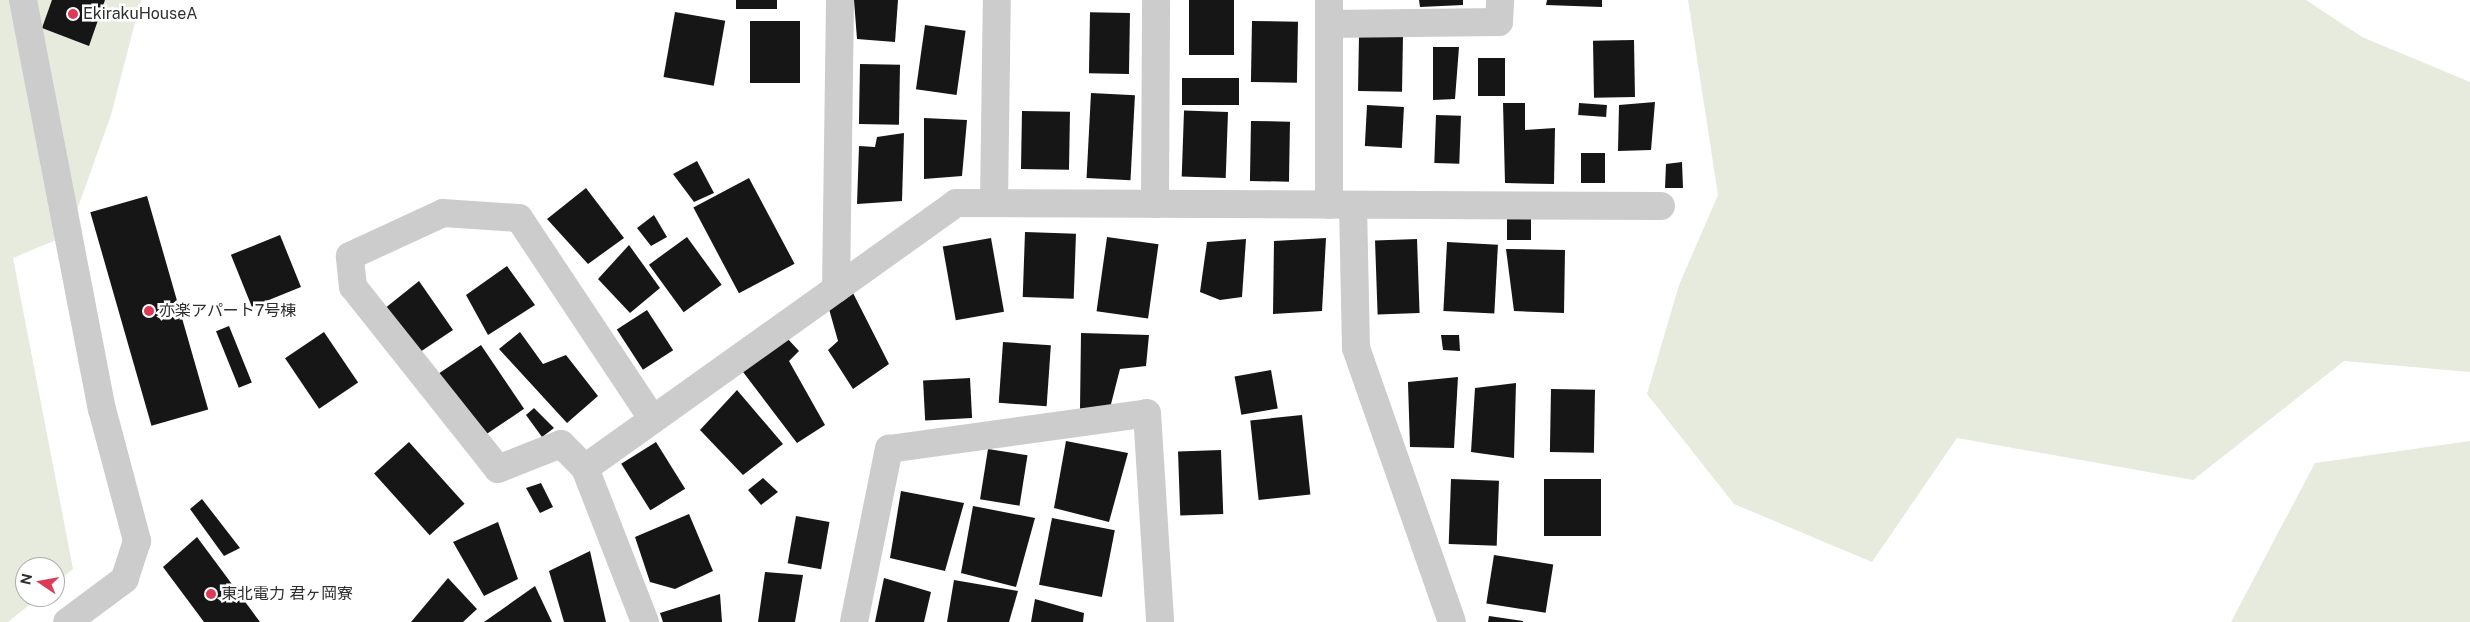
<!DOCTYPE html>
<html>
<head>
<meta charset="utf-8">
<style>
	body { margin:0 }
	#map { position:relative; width:2470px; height:622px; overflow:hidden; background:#fff; font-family:"Public Sans","Noto Sans JP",sans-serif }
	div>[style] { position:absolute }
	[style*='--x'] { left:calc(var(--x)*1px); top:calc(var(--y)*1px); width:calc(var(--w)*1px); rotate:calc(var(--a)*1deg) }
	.green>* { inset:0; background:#e6ebdd }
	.building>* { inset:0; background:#161616; transform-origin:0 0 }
	.minor>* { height:28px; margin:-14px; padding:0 14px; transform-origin:14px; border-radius:14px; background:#ccc }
	.dots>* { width:14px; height:14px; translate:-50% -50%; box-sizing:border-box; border:2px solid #fff; border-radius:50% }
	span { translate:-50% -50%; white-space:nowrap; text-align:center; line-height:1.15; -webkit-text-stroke:5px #fff; paint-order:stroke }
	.poi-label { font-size:16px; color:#2f2f2f }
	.left { translate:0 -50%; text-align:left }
	.north { position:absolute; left:15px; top:557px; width:50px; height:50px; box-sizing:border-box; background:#fff; border:1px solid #acacac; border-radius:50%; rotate:282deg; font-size:14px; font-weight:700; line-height:20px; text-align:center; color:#2f2f2f }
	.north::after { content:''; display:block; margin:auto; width:18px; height:22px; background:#dc3a56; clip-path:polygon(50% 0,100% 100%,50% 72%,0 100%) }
</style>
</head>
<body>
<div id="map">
	<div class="green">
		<i style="clip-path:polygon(0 0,141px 0,111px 115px,68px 235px,13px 258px,73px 569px,55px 584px,55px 567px,25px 567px,25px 597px,39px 597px,8px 622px,0 622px)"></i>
		<i style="clip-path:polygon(1688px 0,2306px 0,2362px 37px,2470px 82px,2470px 372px,2344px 361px,2193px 480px,1957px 438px,1872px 562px,1734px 504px,1647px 394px,1679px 285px,1718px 195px)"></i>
		<i style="clip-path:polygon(2470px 441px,2470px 622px,2231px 622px,2315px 463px)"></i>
	</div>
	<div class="building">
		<i style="clip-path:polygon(52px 0,105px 0,89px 46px,42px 28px)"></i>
		<i style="left:736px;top:0;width:41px;height:9px"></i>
		<i style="clip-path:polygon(854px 0,898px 0,895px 42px,857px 39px)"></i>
		<i style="left:1189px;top:0;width:45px;height:55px"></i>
		<i style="clip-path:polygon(1419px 0,1463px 0,1463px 5px,1420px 7px)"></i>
		<i style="clip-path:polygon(1547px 0,1602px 0,1602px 7px,1546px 5px)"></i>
		<i style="left:675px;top:12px;width:51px;height:66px;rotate:10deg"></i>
		<i style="left:1130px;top:13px;width:61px;height:40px;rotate:91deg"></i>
		<i style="left:800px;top:21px;width:62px;height:50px;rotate:90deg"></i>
		<i style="left:1252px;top:21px;width:46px;height:61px;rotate:1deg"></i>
		<i style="left:925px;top:25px;width:41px;height:65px;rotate:8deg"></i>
		<i style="left:1359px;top:35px;width:44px;height:56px;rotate:1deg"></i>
		<i style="left:1634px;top:40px;width:57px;height:41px;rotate:89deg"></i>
		<i style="clip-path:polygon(1433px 47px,1459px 47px,1455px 99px,1433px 100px)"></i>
		<i style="left:1478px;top:58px;width:27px;height:38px"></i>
		<i style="left:860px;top:64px;width:40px;height:60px;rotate:1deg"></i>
		<i style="left:1239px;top:78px;width:27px;height:57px;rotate:90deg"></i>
		<i style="left:1091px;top:93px;width:44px;height:85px;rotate:3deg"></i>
		<i style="clip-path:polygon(1655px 102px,1651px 150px,1618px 151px,1619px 105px)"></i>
		<i style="clip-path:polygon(1503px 103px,1525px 103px,1525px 130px,1555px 128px,1554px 184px,1505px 183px)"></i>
		<i style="left:1579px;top:103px;width:28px;height:12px;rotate:4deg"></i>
		<i style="left:1367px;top:105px;width:37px;height:41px;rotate:3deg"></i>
		<i style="left:1022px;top:111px;width:48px;height:58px;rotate:1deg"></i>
		<i style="left:1228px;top:112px;width:66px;height:44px;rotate:92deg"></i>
		<i style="left:1436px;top:115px;width:25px;height:48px;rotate:2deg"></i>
		<i style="clip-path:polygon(924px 118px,967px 120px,962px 176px,924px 179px)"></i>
		<i style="left:1251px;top:121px;width:39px;height:60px;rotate:1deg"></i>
		<i style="clip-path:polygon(904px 133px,902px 201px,857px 204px,859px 146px,875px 147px,877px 137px)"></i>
		<i style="left:1581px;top:153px;width:24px;height:30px"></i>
		<i style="clip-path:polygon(697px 161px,714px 193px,694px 202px,673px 174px)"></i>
		<i style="clip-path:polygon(1682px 162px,1683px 188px,1665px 188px,1666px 164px)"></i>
		<i style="left:749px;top:178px;width:97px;height:63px;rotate:62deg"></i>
		<i style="clip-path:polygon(586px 188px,624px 238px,588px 264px,547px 219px)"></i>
		<i style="left:147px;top:196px;width:222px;height:59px;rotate:74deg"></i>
		<i style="clip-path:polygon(654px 215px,667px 237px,651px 246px,637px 228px)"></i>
		<i style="left:1531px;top:215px;width:25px;height:24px;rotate:90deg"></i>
		<i style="left:1025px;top:232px;width:51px;height:65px;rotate:2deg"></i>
		<i style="left:280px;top:235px;width:56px;height:53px;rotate:68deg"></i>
		<i style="left:687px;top:237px;width:59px;height:47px;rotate:54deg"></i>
		<i style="left:1107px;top:237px;width:52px;height:75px;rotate:8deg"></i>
		<i style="left:991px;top:238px;width:75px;height:49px;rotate:80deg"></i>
		<i style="clip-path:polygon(1326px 238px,1322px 311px,1273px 314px,1274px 241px)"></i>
		<i style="clip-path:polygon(1246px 239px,1242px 297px,1220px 300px,1200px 292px,1207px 242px)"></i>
		<i style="left:1417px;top:239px;width:74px;height:42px;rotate:88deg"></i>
		<i style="left:1447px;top:242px;width:51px;height:69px;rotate:3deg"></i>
		<i style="clip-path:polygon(629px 245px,660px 288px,630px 313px,598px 279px)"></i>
		<i style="clip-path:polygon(1506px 249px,1565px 250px,1564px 313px,1514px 311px)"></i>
		<i style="clip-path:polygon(507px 266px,535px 305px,488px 335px,466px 295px)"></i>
		<i style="clip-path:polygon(419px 281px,453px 330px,420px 352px,384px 309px)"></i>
		<i style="clip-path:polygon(853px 293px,889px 364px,853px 389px,828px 350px,838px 341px,829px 309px)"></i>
		<i style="left:647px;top:310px;width:48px;height:36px;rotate:57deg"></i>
		<i style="left:229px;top:326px;width:61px;height:14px;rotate:68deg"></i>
		<i style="left:324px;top:332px;width:61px;height:47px;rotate:56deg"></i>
		<i style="clip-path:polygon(520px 332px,543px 364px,566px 355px,598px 396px,567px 423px,499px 349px)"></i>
		<i style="clip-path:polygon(1081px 333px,1149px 335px,1146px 366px,1120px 369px,1110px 408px,1080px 409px)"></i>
		<i style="clip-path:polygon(1441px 335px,1459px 335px,1460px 351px,1443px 350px)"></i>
		<i style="clip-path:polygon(787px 338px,799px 351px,789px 361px,825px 425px,797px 443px,740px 368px)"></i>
		<i style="left:1003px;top:342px;width:48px;height:61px;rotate:4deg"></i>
		<i style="left:481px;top:345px;width:77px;height:55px;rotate:56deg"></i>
		<i style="left:1271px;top:370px;width:39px;height:37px;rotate:80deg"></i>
		<i style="clip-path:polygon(1458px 377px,1454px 448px,1410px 447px,1408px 382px)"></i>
		<i style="left:970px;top:378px;width:40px;height:47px;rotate:87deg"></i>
		<i style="clip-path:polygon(1516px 383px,1514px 458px,1471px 452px,1475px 388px)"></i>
		<i style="left:1551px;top:389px;width:44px;height:63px;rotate:1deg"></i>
		<i style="clip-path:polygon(737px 390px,783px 444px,743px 475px,700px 430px)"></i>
		<i style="clip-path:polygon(534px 408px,554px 428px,542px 437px,526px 415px)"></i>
		<i style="left:1302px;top:415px;width:80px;height:52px;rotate:84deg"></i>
		<i style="clip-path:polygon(1066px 441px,1128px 453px,1109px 522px,1054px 508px)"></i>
		<i style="left:409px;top:442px;width:83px;height:47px;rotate:48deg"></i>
		<i style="left:656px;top:442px;width:55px;height:41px;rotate:58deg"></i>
		<i style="left:988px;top:449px;width:40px;height:51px;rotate:9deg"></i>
		<i style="left:1221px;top:450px;width:64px;height:43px;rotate:88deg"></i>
		<i style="clip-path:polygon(763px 478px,778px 492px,761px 505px,748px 490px)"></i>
		<i style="left:1451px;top:479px;width:48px;height:65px;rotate:2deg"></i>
		<i style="left:1544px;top:479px;width:57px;height:57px"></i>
		<i style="clip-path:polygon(541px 483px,553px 507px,540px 513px,526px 488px)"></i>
		<i style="clip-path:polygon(901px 491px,964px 503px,945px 571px,890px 558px)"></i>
		<i style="clip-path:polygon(202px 499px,240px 548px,224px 556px,190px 509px)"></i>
		<i style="clip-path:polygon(973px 506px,1035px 518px,1016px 587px,961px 573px)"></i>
		<i style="clip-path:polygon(689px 514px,713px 571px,675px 589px,650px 582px,635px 537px)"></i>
		<i style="left:796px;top:516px;width:34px;height:48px;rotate:10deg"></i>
		<i style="left:1052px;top:518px;width:64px;height:68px;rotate:11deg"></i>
		<i style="clip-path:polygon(498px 522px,518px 579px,484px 596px,453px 542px)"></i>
		<i style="clip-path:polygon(197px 537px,260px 622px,204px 622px,163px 567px)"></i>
		<i style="clip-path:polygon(590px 551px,606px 622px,564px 622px,549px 571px)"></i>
		<i style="left:1494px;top:555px;width:60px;height:49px;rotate:9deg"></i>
		<i style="clip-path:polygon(765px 572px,803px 575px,795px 622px,758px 622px)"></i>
		<i style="clip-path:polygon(448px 578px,477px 609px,463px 622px,411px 622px)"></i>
		<i style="clip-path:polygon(884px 578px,931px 592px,924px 622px,875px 622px)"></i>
		<i style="clip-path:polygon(954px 580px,1018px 591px,1009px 622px,947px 622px)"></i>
		<i style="clip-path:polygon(535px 586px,552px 622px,484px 622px)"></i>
		<i style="clip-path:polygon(720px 594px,722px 622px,663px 622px,660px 613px)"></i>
		<i style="clip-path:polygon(1035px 599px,1084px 613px,1083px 622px,1031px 622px)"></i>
		<i style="clip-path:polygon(1489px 616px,1523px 621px,1523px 622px,1488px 622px)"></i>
	</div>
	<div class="minor">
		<i style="--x:23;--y:0;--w:417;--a:79.1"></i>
		<i style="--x:102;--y:409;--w:137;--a:75.1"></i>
		<i style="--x:137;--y:541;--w:40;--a:108"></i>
		<i style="--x:125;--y:579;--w:72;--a:143.4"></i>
		<i style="--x:1329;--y:24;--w:170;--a:-0.7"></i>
		<i style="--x:1499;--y:22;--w:22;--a:-87"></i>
		<i style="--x:994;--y:203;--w:203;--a:-89.2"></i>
		<i style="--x:1155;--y:204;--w:204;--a:-89.7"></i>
		<i style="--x:1329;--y:205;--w:205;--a:-90"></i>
		<i style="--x:1353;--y:205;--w:143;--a:88.8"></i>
		<i style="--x:1356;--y:348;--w:290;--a:70.7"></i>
		<i style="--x:836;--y:289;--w:289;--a:-89.2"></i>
		<i style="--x:585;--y:468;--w:34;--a:-135"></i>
		<i style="--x:561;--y:444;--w:68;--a:158.4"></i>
		<i style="--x:498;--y:469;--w:233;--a:-128.5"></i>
		<i style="--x:353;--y:287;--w:31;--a:-96"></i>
		<i style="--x:350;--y:256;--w:102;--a:-24.8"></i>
		<i style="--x:443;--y:213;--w:76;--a:3.8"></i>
		<i style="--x:519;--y:218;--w:242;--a:56.4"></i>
		<i style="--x:645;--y:622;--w:165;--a:-111.3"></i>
		<i style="--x:585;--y:468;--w:456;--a:-35.5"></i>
		<i style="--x:956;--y:203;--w:705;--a:0.24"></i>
		<i style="--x:854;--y:622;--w:177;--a:-78.6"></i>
		<i style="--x:889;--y:449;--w:260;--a:-7.9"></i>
		<i style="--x:1147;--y:413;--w:209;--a:86.4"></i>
	</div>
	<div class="dots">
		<i style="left:73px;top:14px;background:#dc3a56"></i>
		<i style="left:149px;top:311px;background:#dc3a56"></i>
		<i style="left:211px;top:594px;background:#dc3a56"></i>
	</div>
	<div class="poi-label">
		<span class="left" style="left:83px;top:14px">EkirakuHouseA</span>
		<span class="left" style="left:159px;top:311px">亦楽アパート7号棟</span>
		<span class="left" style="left:221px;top:594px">東北電力 君ヶ岡寮</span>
	</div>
	<div class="north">N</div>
</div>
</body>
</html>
